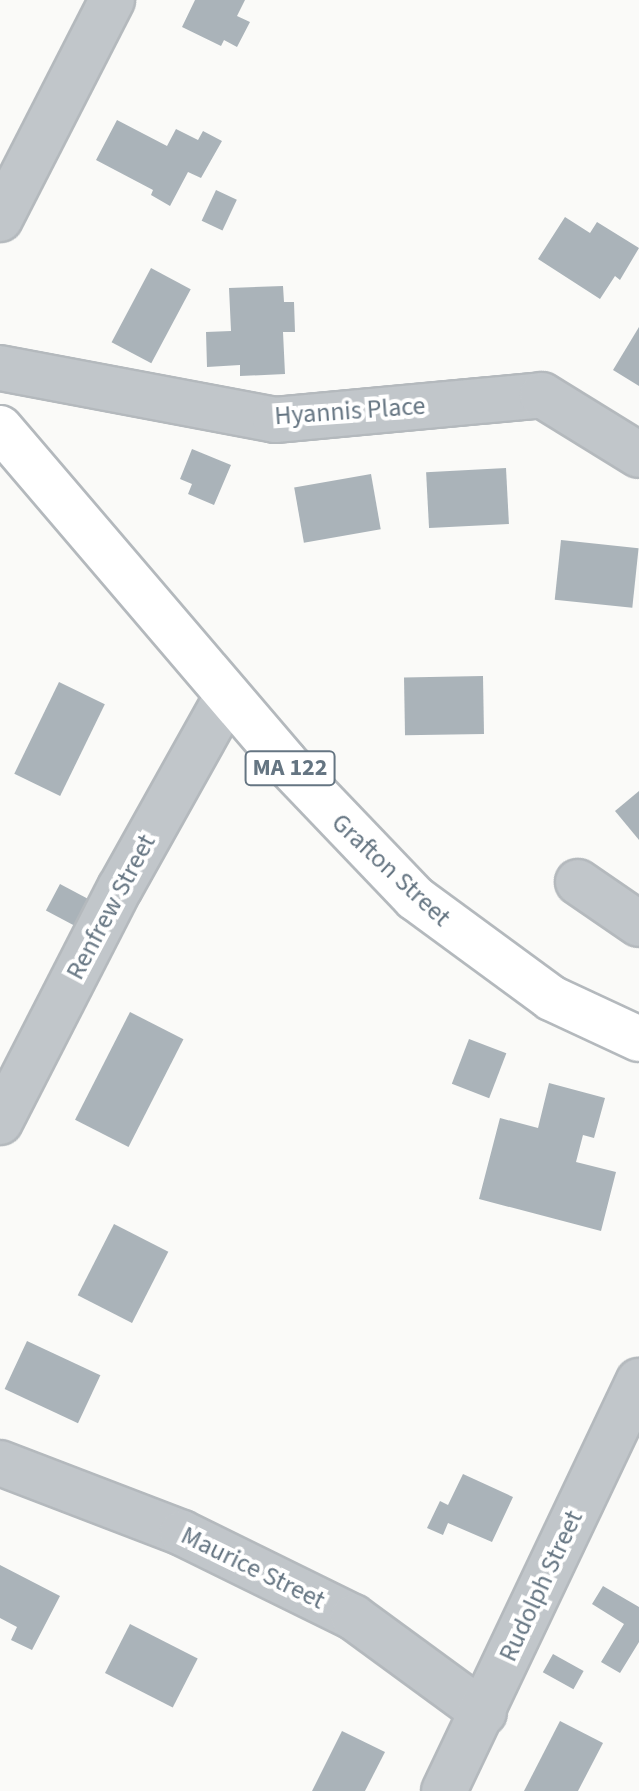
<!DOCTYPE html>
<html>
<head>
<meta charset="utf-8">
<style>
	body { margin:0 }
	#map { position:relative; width:639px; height:1791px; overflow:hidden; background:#fafaf8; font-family:"Source Sans 3",sans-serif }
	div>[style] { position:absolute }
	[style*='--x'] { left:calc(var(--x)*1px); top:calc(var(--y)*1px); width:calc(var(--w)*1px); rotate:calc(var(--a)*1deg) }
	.building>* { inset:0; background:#aab3b9; transform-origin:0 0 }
	.roads { filter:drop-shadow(2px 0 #b4b9bd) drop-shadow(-2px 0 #b4b9bd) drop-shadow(0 2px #b4b9bd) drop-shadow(0 -2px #b4b9bd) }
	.minor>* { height:44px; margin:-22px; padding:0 22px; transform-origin:22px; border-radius:22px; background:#c1c6ca }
	.highway>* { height:44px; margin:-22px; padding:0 22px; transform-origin:22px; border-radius:22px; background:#fff }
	span { translate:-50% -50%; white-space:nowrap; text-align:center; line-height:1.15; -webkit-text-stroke:8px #fff; paint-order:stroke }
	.shield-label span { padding:2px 6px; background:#fff; border:2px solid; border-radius:6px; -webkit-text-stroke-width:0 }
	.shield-label { font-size:24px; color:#657582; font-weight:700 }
	.street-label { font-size:26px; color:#657582 }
</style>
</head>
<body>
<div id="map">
	<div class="building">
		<i style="clip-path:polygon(195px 0,245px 0,237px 16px,250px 22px,237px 47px,224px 40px,221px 46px,182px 27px)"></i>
		<i style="clip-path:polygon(117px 120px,167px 146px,176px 129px,198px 140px,203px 131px,222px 141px,201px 178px,188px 172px,170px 206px,151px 195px,153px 190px,96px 160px)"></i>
		<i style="left:216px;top:190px;width:23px;height:34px;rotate:25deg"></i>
		<i style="clip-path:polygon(565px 217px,590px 233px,597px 222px,639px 248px,620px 280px,615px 276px,600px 299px,538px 259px)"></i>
		<i style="left:151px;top:268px;width:45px;height:84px;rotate:28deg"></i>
		<i style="clip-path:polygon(283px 286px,284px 302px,294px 302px,295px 332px,283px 332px,285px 374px,240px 376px,240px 365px,207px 367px,206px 332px,231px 331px,229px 288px)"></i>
		<i style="clip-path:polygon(639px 327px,639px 386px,613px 370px)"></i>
		<i style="clip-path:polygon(192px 449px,231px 465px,214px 505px,188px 494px,192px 484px,180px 479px)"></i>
		<i style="left:506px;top:468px;width:56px;height:80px;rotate:87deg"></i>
		<i style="left:371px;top:474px;width:56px;height:78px;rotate:80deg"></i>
		<i style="left:561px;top:540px;width:78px;height:60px;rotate:6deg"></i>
		<i style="left:483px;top:676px;width:58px;height:79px;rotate:89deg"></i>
		<i style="left:59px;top:682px;width:51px;height:102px;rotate:26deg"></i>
		<i style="clip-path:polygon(639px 791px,639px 840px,615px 811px)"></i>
		<i style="left:60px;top:884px;width:32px;height:30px;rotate:28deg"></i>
		<i style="left:130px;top:1012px;width:60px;height:121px;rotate:27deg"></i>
		<i style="left:469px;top:1039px;width:40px;height:48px;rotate:21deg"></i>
		<i style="clip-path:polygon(549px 1083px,605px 1098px,594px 1138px,583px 1135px,576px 1162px,616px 1172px,601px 1231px,479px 1199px,500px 1118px,538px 1128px)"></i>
		<i style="left:114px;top:1224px;width:61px;height:80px;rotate:27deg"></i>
		<i style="left:27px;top:1341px;width:81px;height:53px;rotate:25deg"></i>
		<i style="clip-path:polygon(463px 1474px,513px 1497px,492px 1542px,448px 1523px,443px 1535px,427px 1528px,440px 1501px,448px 1505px)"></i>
		<i style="clip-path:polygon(0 1565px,60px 1596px,32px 1650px,11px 1640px,17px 1627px,0 1618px)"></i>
		<i style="clip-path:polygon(603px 1586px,639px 1607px,639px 1642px,620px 1673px,601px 1662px,624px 1624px,592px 1604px)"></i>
		<i style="left:130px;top:1624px;width:76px;height:55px;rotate:27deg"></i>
		<i style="left:553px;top:1654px;width:35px;height:21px;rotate:29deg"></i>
		<i style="clip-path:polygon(560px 1721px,603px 1743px,578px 1791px,524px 1791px)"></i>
		<i style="clip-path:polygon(342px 1731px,385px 1752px,365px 1791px,312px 1791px)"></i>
	</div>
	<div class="roads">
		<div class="minor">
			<i style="--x:0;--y:219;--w:246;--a:-62.9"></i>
			<i style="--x:0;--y:368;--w:280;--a:10.7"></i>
			<i style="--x:275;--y:420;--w:268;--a:-5.3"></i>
			<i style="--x:542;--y:395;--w:114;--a:31.7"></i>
			<i style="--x:578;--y:882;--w:74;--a:34.5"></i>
			<i style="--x:0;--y:1122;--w:263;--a:-62.9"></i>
			<i style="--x:120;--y:888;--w:221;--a:-60.8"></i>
			<i style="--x:0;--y:1463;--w:195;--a:21"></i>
			<i style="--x:182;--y:1533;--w:191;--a:26.2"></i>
			<i style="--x:353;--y:1617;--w:162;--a:36.2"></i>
			<i style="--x:444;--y:1791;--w:454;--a:-64.6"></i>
		</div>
		<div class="highway">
			<i style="--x:0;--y:428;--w:439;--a:49.5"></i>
			<i style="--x:285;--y:762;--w:188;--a:46.3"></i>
			<i style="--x:415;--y:898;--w:169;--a:36.3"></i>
			<i style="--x:551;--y:998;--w:97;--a:25"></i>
		</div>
	</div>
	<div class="shield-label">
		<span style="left:290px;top:768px">MA 122</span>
	</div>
	<div class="street-label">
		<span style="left:350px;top:411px;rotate:-4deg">Hyannis Place</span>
		<span style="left:391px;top:870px;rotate:43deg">Grafton Street</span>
		<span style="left:111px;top:907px;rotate:-62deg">Renfrew Street</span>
		<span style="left:253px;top:1568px;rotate:26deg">Maurice Street</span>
		<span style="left:541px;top:1586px;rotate:-65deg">Rudolph Street</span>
	</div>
</div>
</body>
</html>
